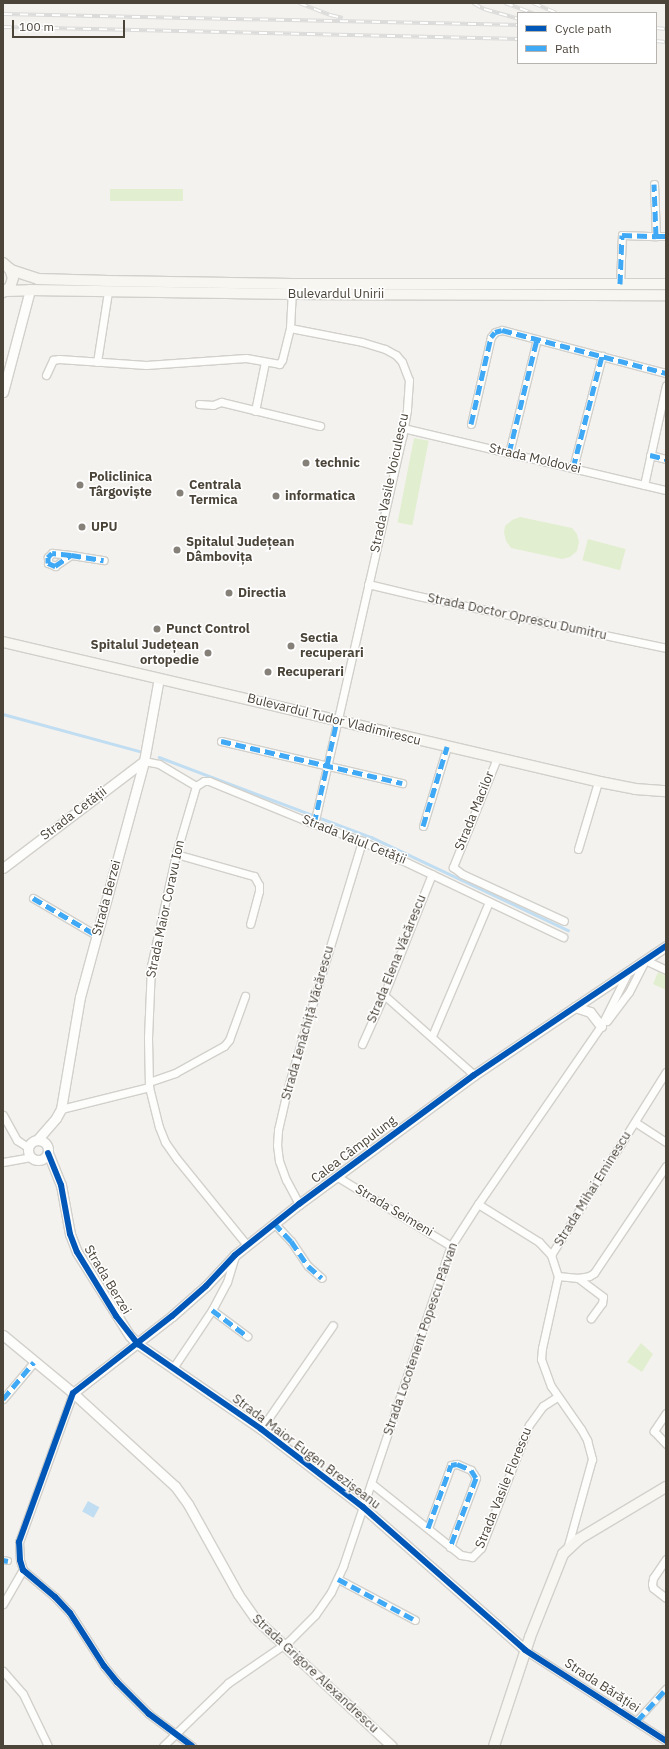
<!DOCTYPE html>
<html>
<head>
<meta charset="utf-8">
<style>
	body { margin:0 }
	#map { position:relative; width:669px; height:1749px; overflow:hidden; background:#f4f2ee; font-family:"IBM Plex Sans",sans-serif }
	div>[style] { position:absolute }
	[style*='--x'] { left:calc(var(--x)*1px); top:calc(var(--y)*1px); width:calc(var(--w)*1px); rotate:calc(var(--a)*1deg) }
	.green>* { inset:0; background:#e1eecf; transform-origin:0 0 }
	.water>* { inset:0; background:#c0ddf1; transform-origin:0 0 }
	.stream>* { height:2.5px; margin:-1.25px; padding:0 1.25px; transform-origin:1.25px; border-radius:1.25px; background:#c0ddf1 }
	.roads { filter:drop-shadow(1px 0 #d2d0cb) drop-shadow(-1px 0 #d2d0cb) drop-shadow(0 1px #d2d0cb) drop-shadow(0 -1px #d2d0cb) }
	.pedestrian>* { height:5.5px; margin:-2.75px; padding:0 2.75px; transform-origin:2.75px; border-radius:2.75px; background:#fdfdfc }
	.minor>* { height:7px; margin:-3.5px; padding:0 3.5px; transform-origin:3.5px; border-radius:3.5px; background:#fdfdfc }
	.tertiary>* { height:9px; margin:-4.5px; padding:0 4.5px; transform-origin:4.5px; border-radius:4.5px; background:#fdfdfc }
	.tertiary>.ring { margin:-4.5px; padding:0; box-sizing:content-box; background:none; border:9px solid #fdfdfc; border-radius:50% }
	.secondary>* { height:10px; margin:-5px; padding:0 5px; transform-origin:5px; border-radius:5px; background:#f7f6f1 }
	.rail>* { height:4px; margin-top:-2px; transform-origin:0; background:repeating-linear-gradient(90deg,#fff 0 8px,#dbdbda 0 16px); box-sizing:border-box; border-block:1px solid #dbdbda }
	.quiet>* { height:5px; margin-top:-2.5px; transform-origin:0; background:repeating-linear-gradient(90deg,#3fa9f5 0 10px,transparent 0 15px) }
	.cycleway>* { height:6px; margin:-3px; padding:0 3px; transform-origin:3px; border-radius:3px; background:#0057b8 }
	.dots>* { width:11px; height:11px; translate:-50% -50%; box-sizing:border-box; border:2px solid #fff; border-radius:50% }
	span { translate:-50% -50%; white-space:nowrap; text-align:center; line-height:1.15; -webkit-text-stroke:3px #fff; paint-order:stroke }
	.street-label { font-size:13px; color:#4b4439 }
	.poi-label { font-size:13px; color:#4b4439; font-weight:700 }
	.left { translate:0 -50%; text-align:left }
	.right { translate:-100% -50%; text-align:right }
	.frame { position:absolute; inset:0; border:4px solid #4b4439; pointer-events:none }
	.legend { position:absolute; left:517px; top:12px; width:140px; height:52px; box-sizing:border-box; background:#fff; border:1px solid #b7b4b0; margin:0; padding:5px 7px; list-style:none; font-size:12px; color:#4b4439 }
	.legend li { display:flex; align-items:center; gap:8px; height:20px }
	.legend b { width:20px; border:1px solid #b7b4b0 }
	.scale { position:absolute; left:12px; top:20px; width:113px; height:18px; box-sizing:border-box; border:2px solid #4b4439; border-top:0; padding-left:5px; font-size:12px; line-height:14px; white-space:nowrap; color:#4b4439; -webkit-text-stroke:3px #fff; paint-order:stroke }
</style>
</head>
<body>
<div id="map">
	<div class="green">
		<i style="left:183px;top:189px;width:12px;height:73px;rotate:90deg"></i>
		<i style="left:414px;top:438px;width:15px;height:86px;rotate:11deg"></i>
		<i style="clip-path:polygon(520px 517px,572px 528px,577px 534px,579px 542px,577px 551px,570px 557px,562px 559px,511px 548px,506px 541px,504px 533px,505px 526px,512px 520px)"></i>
		<i style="left:588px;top:539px;width:39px;height:22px;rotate:15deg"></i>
		<i style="clip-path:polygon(658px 972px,666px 976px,666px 990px,653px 984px)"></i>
		<i style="clip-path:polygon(641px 1343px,653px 1354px,642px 1372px,627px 1362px)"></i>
	</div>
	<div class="water">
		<i style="left:88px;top:1501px;width:13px;height:12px;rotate:29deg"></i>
	</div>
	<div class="stream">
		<i style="--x:3;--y:714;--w:141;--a:15.2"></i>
		<i style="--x:159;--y:757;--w:227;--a:20.7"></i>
		<i style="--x:371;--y:837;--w:218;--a:25.3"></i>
	</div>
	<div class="roads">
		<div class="pedestrian">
			<i style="--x:3;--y:1560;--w:5;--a:11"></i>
			<i style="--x:637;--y:1721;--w:43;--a:-47.8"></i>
		</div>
		<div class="minor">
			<i style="--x:656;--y:236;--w:10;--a:0"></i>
			<i style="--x:620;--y:284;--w:49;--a:-87.7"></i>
			<i style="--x:622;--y:235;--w:34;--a:2"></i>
			<i style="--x:656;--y:236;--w:52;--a:-92.2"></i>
			<i style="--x:290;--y:328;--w:73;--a:11"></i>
			<i style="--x:362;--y:342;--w:24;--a:17"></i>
			<i style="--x:385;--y:349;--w:13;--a:29"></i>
			<i style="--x:396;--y:355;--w:9;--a:49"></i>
			<i style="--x:402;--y:362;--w:19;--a:69"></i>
			<i style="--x:409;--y:380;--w:30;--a:94"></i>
			<i style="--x:407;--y:410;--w:27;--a:100"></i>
			<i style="--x:402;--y:437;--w:397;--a:102.8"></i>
			<i style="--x:97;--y:362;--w:71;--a:-81.1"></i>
			<i style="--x:46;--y:375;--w:17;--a:-65"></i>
			<i style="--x:53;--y:360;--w:6;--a:-9"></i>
			<i style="--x:59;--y:359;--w:87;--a:3.9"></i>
			<i style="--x:146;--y:365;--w:100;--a:-4"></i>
			<i style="--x:246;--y:358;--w:34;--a:10"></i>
			<i style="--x:279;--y:364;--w:5;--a:-53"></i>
			<i style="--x:282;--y:360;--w:33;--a:-76"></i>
			<i style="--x:290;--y:328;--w:34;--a:-87"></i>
			<i style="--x:199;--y:404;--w:14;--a:4"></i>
			<i style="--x:213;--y:405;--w:9;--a:-21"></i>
			<i style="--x:221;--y:402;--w:102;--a:13.6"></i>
			<i style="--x:255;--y:411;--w:50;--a:-78.5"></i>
			<i style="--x:471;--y:424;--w:89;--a:-77.1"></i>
			<i style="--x:491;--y:337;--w:6;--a:-51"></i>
			<i style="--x:495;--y:332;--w:7;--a:-16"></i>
			<i style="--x:502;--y:330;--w:170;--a:14.7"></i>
			<i style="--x:403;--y:428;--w:270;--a:13.3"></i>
			<i style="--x:509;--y:453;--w:117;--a:-76.2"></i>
			<i style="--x:650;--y:455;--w:16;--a:14"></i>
			<i style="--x:573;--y:468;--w:116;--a:-75.5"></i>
			<i style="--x:644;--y:485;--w:102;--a:-77.6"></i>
			<i style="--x:71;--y:555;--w:19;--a:-174"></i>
			<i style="--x:52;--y:553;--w:6;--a:135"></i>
			<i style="--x:48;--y:557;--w:6;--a:90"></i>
			<i style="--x:48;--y:563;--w:8;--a:23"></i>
			<i style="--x:55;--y:566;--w:19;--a:-35"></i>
			<i style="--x:71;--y:555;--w:33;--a:9"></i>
			<i style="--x:368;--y:584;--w:51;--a:13.5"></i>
			<i style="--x:418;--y:596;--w:253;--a:11.8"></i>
			<i style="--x:221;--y:741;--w:186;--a:13.1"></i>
			<i style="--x:497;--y:758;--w:118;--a:112"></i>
			<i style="--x:453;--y:867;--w:11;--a:38"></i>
			<i style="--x:462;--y:874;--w:112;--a:24.7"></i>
			<i style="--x:144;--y:761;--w:15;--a:11"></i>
			<i style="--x:159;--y:764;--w:43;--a:30.7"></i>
			<i style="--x:196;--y:786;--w:71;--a:106.4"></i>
			<i style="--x:176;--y:854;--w:115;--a:102.6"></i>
			<i style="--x:151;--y:966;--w:72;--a:92.4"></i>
			<i style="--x:148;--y:1038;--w:49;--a:88.8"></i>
			<i style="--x:149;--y:1087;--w:41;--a:76"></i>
			<i style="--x:159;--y:1127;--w:16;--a:68"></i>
			<i style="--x:165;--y:1142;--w:21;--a:55"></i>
			<i style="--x:177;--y:1159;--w:111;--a:50.9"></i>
			<i style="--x:196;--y:786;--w:9;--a:-32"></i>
			<i style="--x:204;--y:781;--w:5;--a:0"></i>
			<i style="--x:209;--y:781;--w:113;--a:22.3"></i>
			<i style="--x:314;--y:824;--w:51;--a:19.5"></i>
			<i style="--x:362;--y:841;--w:223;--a:25.5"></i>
			<i style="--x:423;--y:826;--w:83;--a:-73.1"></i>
			<i style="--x:578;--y:849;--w:70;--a:-73.4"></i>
			<i style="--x:176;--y:854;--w:81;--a:15.8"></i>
			<i style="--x:254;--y:876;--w:10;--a:61"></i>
			<i style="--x:259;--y:885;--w:6;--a:90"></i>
			<i style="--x:259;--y:891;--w:34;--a:105"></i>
			<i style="--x:33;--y:898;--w:73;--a:30.4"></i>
			<i style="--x:384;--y:995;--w:120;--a:41.6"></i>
			<i style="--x:607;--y:1021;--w:36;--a:-53"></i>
			<i style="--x:629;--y:992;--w:36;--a:-63"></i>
			<i style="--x:645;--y:960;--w:23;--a:25"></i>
			<i style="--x:432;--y:1036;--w:146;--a:-67"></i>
			<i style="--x:362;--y:1044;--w:54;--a:-65.8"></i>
			<i style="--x:384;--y:995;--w:130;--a:-68.4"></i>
			<i style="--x:149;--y:1082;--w:28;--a:-19"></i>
			<i style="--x:175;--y:1073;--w:56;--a:-28.9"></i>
			<i style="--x:224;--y:1046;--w:8;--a:-50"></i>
			<i style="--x:229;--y:1040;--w:47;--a:-70"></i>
			<i style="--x:61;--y:1109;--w:91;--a:-14"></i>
			<i style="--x:3;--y:1115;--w:29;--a:61"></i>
			<i style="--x:17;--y:1140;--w:14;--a:34"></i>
			<i style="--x:635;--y:1122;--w:37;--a:33"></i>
			<i style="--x:3;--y:1162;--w:28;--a:-10"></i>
			<i style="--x:336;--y:1176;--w:135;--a:31.3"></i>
			<i style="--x:299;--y:1204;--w:27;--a:-118"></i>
			<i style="--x:286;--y:1180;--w:20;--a:-110"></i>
			<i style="--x:279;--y:1161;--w:16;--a:-97"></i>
			<i style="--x:277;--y:1145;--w:15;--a:-86"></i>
			<i style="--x:278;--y:1130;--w:37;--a:-77"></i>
			<i style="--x:286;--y:1094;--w:57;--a:-73.8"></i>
			<i style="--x:302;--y:1039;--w:207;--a:-73.1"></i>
			<i style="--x:478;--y:1204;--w:72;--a:31.9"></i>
			<i style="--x:539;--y:1242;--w:18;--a:47"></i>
			<i style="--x:551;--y:1255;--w:22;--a:72"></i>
			<i style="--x:558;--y:1276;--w:74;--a:102.5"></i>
			<i style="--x:542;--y:1348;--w:11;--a:95"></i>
			<i style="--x:541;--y:1359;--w:29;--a:70"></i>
			<i style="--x:551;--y:1386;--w:52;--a:55.1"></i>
			<i style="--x:581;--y:1429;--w:13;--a:61"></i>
			<i style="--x:587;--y:1440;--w:20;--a:75"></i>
			<i style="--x:592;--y:1459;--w:93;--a:105.5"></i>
			<i style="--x:274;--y:1223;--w:25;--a:47"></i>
			<i style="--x:291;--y:1241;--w:30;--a:56"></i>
			<i style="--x:308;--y:1266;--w:18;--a:41"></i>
			<i style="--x:551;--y:1255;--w:216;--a:-57.9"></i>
			<i style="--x:558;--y:1276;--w:20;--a:6"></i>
			<i style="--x:578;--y:1278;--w:11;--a:-10"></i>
			<i style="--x:589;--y:1276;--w:6;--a:-31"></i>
			<i style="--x:594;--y:1273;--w:129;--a:-56.1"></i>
			<i style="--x:578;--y:1278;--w:31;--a:37"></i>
			<i style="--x:603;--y:1297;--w:6;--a:99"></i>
			<i style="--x:602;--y:1303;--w:19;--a:126"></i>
			<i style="--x:212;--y:1310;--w:44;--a:36.6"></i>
			<i style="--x:173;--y:1368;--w:70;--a:-56.1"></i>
			<i style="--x:212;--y:1310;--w:32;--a:-62"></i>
			<i style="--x:227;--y:1282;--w:28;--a:-73"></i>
			<i style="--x:73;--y:1393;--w:158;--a:109.9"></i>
			<i style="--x:19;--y:1542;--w:18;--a:87"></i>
			<i style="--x:20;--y:1560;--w:10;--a:73"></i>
			<i style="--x:23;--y:1570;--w:42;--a:40.2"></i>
			<i style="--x:55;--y:1597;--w:22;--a:47"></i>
			<i style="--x:70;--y:1613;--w:63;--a:57.3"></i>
			<i style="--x:104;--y:1666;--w:21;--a:51"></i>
			<i style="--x:117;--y:1682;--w:45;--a:45"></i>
			<i style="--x:149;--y:1714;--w:54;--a:36.7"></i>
			<i style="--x:3;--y:1399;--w:48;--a:-50"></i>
			<i style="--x:666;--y:1413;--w:22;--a:124"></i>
			<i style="--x:654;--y:1431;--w:18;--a:47"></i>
			<i style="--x:261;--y:1429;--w:126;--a:-55.3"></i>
			<i style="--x:371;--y:1483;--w:115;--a:38.7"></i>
			<i style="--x:461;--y:1555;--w:11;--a:10"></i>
			<i style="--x:472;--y:1557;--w:13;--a:-45"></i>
			<i style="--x:481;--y:1548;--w:132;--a:-68.7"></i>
			<i style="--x:529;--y:1425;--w:24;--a:-54"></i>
			<i style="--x:543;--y:1406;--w:17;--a:-33"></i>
			<i style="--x:428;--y:1528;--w:67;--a:-69.9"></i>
			<i style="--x:451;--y:1465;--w:6;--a:-9"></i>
			<i style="--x:457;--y:1464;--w:15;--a:23"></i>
			<i style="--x:471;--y:1470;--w:9;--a:58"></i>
			<i style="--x:476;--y:1478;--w:74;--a:110.6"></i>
			<i style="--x:666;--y:1559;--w:23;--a:124"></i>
			<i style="--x:653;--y:1578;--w:6;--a:99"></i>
			<i style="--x:652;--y:1584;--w:4;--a:76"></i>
			<i style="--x:653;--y:1588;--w:16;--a:38"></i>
			<i style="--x:338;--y:1579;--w:87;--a:28"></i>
			<i style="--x:3;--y:1604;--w:39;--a:-60"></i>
			<i style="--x:525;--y:1650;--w:168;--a:32.8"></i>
			<i style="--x:3;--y:1671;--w:30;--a:49"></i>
			<i style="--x:23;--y:1694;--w:58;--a:64.3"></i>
			<i style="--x:163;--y:1746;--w:91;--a:-44.1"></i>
			<i style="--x:228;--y:1683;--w:74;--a:-34.5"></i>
			<i style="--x:289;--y:1641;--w:37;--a:-45"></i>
			<i style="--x:315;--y:1615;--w:28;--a:-55"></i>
			<i style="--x:331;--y:1592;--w:29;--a:-65"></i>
			<i style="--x:343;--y:1566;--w:338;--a:-71.4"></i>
			<i style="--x:451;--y:1246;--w:50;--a:-57.3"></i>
			<i style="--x:478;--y:1204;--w:216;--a:-55.4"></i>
			<i style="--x:601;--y:1026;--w:60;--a:-63.4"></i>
		</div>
		<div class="tertiary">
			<i style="--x:3;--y:392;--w:106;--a:-75.2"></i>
			<i style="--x:3;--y:868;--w:177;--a:-37.2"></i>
			<i style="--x:575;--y:1007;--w:16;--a:18"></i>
			<i style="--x:590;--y:1012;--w:18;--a:52"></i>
			<i style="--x:37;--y:1140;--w:29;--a:-49"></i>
			<i style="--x:56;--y:1118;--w:10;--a:-61"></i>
			<i style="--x:61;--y:1109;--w:114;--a:-80.4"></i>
			<i style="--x:80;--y:997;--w:245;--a:-74.8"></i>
			<i style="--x:144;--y:761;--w:84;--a:-79.8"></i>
			<i class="ring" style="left:28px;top:1140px;width:11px;height:11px"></i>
			<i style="--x:48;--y:1153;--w:35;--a:68"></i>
			<i style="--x:61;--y:1185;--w:50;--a:79.6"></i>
			<i style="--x:70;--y:1234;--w:19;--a:69"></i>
			<i style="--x:77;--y:1252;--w:99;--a:57.8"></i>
			<i style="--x:130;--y:1336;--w:11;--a:45"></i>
			<i style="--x:138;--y:1344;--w:150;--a:34.6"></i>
			<i style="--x:261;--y:1429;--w:128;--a:37.4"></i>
			<i style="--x:363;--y:1507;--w:216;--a:41.4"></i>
			<i style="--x:3;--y:1335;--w:91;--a:39.6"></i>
			<i style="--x:73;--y:1393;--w:138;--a:42.4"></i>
			<i style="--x:175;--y:1486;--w:22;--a:54"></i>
			<i style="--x:188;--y:1504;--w:103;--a:60.9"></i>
			<i style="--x:238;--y:1594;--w:29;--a:55"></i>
			<i style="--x:255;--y:1618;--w:187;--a:43.1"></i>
			<i style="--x:73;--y:1393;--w:125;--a:-37.9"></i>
			<i style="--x:172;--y:1316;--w:45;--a:-41.4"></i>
			<i style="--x:206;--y:1286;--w:42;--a:-46.9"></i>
			<i style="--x:235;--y:1255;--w:82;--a:-38.6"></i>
			<i style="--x:299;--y:1204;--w:217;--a:-36.4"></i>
			<i style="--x:474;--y:1075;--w:231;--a:-33.9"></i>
		</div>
		<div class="secondary">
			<i style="--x:3;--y:263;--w:9;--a:41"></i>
			<i style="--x:10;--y:269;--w:9;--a:72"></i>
			<i style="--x:13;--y:278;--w:9;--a:108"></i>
			<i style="--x:10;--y:287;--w:9;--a:144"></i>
			<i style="--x:11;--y:270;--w:28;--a:18"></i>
			<i style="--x:38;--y:279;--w:70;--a:1.6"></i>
			<i style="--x:108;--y:281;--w:184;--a:0.9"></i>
			<i style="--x:292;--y:284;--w:374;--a:0"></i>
			<i style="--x:6;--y:291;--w:24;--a:-2"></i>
			<i style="--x:30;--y:290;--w:262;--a:0.9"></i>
			<i style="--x:292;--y:294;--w:374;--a:0.2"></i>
			<i style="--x:3;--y:642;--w:613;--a:13.2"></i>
			<i style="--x:600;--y:782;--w:36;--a:11"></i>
			<i style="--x:635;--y:789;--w:31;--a:4"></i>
			<i style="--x:494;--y:1746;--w:115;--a:-71.7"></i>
			<i style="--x:530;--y:1637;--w:89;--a:-68.3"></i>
			<i style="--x:563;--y:1554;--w:22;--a:-43"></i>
			<i style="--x:579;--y:1539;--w:101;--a:-30.9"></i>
		</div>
	</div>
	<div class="rail">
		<i style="--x:299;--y:3;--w:33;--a:21"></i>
		<i style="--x:330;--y:15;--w:13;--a:13"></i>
		<i style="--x:473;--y:3;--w:13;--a:29"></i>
		<i style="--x:484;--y:9;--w:35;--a:16"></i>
		<i style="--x:505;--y:3;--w:30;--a:20"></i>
		<i style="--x:533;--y:3;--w:25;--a:23"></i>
		<i style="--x:4;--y:14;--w:514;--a:1.23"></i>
		<i style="--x:3;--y:27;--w:515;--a:1.33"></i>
		<i style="--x:656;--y:28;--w:10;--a:6"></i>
		<i style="--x:656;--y:41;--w:10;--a:6"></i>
	</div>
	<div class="quiet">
		<i style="--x:656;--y:236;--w:10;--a:0"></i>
		<i style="--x:620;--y:284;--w:49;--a:-87.7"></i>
		<i style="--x:622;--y:235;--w:34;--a:2"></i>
		<i style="--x:656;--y:236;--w:52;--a:-92.2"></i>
		<i style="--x:471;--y:424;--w:89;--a:-77.1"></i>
		<i style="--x:491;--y:337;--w:6;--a:-51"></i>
		<i style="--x:495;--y:332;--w:7;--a:-16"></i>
		<i style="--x:502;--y:330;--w:170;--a:14.7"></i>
		<i style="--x:509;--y:453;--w:117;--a:-76.2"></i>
		<i style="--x:650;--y:455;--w:16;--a:14"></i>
		<i style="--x:573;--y:468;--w:116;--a:-75.5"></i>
		<i style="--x:71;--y:555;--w:19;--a:-174"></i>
		<i style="--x:52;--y:553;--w:6;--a:135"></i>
		<i style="--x:48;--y:557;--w:6;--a:90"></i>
		<i style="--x:48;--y:563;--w:8;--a:23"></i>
		<i style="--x:55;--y:566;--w:19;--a:-35"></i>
		<i style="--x:71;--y:555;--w:33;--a:9"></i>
		<i style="--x:221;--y:741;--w:186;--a:13.1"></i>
		<i style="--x:314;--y:824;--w:107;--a:-77.5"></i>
		<i style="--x:423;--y:826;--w:83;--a:-73.1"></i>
		<i style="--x:33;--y:898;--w:73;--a:30.4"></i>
		<i style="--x:274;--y:1223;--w:25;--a:47"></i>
		<i style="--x:291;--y:1241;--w:30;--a:56"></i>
		<i style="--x:308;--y:1266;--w:18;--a:41"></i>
		<i style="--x:212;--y:1310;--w:44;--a:36.6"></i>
		<i style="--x:3;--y:1399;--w:48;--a:-50"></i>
		<i style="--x:428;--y:1528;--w:67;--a:-69.9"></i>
		<i style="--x:451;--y:1465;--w:6;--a:-9"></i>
		<i style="--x:457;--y:1464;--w:15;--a:23"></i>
		<i style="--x:471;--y:1470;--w:9;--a:58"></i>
		<i style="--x:476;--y:1478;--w:74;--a:110.6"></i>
		<i style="--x:3;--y:1560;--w:5;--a:11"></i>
		<i style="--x:338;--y:1579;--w:87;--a:28"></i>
		<i style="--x:637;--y:1721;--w:43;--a:-47.8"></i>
	</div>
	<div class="cycleway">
		<i style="--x:48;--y:1153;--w:35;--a:68"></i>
		<i style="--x:61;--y:1185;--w:50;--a:79.6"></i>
		<i style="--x:70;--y:1234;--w:19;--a:69"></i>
		<i style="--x:77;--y:1252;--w:75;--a:58.6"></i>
		<i style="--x:116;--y:1316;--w:36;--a:52"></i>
		<i style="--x:138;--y:1344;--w:150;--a:34.6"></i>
		<i style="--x:261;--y:1429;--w:128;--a:37.4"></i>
		<i style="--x:363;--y:1507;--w:216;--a:41.4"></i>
		<i style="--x:525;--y:1650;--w:168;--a:32.8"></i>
		<i style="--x:192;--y:1746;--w:54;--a:-143.3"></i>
		<i style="--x:149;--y:1714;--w:45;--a:-135"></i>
		<i style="--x:117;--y:1682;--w:21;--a:-129"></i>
		<i style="--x:104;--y:1666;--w:63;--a:-122.7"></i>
		<i style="--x:70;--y:1613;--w:22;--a:-133"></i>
		<i style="--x:55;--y:1597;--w:42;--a:-139.8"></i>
		<i style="--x:23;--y:1570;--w:10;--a:-107"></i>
		<i style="--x:20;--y:1560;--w:18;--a:-93"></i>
		<i style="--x:19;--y:1542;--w:158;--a:-70.1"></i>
		<i style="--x:73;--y:1393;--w:125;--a:-37.9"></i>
		<i style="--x:172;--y:1316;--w:45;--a:-41.4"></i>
		<i style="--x:206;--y:1286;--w:42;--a:-46.9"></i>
		<i style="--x:235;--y:1255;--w:82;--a:-38.6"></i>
		<i style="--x:299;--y:1204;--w:217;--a:-36.4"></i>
		<i style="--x:474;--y:1075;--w:231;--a:-33.9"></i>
	</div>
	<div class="dots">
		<i style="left:306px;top:463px;background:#868178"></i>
		<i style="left:80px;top:485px;background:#868178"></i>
		<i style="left:180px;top:493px;background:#868178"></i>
		<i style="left:276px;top:496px;background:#868178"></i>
		<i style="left:82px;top:527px;background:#868178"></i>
		<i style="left:177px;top:550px;background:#868178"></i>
		<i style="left:229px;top:593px;background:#868178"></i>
		<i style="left:157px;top:629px;background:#868178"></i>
		<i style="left:291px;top:646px;background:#868178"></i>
		<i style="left:208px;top:653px;background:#868178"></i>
		<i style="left:268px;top:672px;background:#868178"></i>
	</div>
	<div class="street-label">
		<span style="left:336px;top:294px">Bulevardul Unirii</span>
		<span style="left:535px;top:459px;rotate:13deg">Strada Moldovei</span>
		<span style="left:390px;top:483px;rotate:-78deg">Strada Vasile Voiculescu</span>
		<span style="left:517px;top:617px;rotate:12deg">Strada Doctor Oprescu Dumitru</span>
		<span style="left:334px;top:720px;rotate:14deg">Bulevardul Tudor Vladimirescu</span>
		<span style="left:475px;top:811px;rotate:-68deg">Strada Macilor</span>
		<span style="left:74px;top:814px;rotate:-37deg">Strada Cetății</span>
		<span style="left:354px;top:840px;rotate:22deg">Strada Valul Cetății</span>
		<span style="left:107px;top:898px;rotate:-75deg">Strada Berzei</span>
		<span style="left:166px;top:909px;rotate:-78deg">Strada Maior Coravu Ion</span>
		<span style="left:397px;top:959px;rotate:-68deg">Strada Elena Văcărescu</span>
		<span style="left:308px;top:1023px;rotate:-74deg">Strada Ienăchiță Văcărescu</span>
		<span style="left:354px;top:1150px;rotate:-37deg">Calea Câmpulung</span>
		<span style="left:593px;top:1189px;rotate:-58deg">Strada Mihai Eminescu</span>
		<span style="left:394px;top:1211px;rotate:31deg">Strada Seimeni</span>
		<span style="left:107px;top:1280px;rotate:59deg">Strada Berzei</span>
		<span style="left:421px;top:1339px;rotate:-71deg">Strada Locotenent Popescu Pârvan</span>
		<span style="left:306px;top:1452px;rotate:37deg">Strada Maior Eugen Brezișeanu</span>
		<span style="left:504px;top:1488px;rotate:-68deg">Strada Vasile Florescu</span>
		<span style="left:315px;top:1674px;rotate:43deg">Strada Grigore Alexandrescu</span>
		<span style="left:602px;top:1686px;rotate:33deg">Strada Bărăției</span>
	</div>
	<div class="poi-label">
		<span class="left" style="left:315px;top:463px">technic</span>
		<span class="left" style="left:89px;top:485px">Policlinica<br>Târgoviște</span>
		<span class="left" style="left:189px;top:493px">Centrala<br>Termica</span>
		<span class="left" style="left:285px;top:496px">informatica</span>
		<span class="left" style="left:91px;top:527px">UPU</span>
		<span class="left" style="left:186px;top:550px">Spitalul Județean<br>Dâmbovița</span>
		<span class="left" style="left:238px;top:593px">Directia</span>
		<span class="left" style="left:166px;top:629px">Punct Control</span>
		<span class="left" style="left:300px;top:646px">Sectia<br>recuperari</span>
		<span class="right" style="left:199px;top:653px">Spitalul Județean<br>ortopedie</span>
		<span class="left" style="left:277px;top:672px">Recuperari</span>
	</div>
	<div class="frame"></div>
	<ul class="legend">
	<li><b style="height:5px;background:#0057b8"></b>Cycle path</li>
	<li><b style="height:5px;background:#3fa9f5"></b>Path</li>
	</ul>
	<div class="scale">100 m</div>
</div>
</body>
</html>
